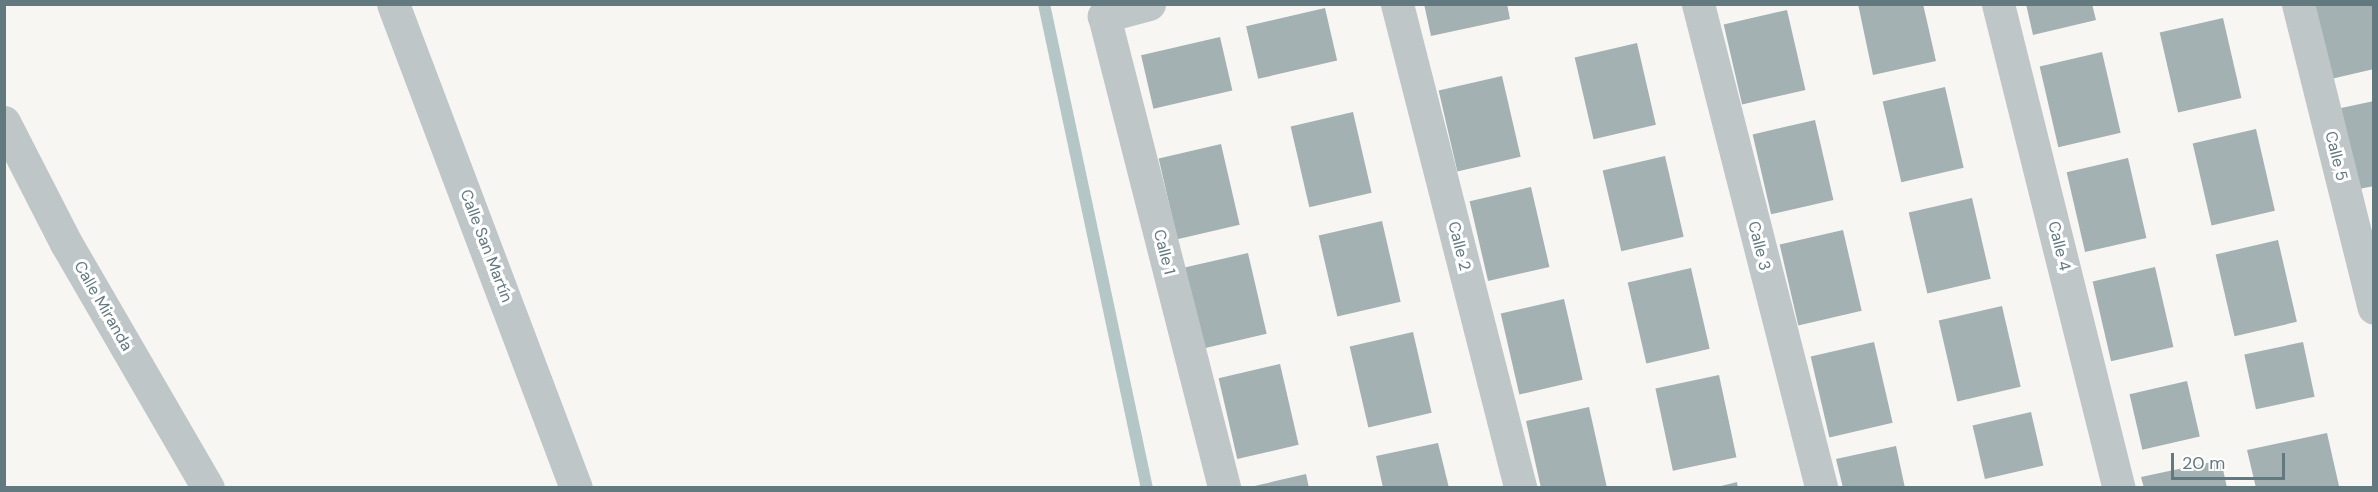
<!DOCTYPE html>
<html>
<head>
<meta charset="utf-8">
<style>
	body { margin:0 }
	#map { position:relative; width:2378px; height:492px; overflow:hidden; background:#f7f6f3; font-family:"DM Sans",sans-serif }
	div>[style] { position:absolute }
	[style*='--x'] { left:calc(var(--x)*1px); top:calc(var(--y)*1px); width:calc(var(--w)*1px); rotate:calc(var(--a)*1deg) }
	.stream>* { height:12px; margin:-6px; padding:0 6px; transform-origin:6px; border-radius:6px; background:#b5c6c7 }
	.building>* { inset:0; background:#a4b1b3; transform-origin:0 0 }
	.minor>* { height:33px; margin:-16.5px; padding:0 16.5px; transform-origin:16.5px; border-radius:16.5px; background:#bfc6c8 }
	span { translate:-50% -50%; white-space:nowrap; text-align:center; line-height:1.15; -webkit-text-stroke:6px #fff; paint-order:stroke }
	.street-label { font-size:16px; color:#61797f }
	.frame { position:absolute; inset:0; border:6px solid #61797f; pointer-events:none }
	.scale { position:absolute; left:2171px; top:453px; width:114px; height:27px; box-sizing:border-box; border:3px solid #61797f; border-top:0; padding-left:8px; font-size:18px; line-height:21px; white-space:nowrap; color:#61797f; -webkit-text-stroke:4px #fff; paint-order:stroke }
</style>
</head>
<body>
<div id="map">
	<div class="stream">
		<i style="--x:1044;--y:4;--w:495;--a:78"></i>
	</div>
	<div class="building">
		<i style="clip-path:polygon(1424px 4px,1507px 4px,1510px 19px,1431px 36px)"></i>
		<i style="clip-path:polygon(1858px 4px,1923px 4px,1936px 61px,1873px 75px)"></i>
		<i style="clip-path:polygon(2026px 4px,2092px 4px,2096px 20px,2033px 35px)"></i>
		<i style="clip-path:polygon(2314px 4px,2374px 4px,2374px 69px,2331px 79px)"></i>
		<i style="left:1325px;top:8px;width:54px;height:81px;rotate:77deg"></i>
		<i style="left:1787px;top:10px;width:82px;height:65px;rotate:77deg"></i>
		<i style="left:2223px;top:18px;width:82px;height:65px;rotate:77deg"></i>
		<i style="left:1220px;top:37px;width:55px;height:81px;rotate:77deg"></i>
		<i style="left:1637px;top:43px;width:84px;height:64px;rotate:77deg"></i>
		<i style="left:2102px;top:52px;width:83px;height:64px;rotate:77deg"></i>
		<i style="left:1502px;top:76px;width:83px;height:65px;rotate:77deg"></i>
		<i style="left:1945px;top:87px;width:83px;height:64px;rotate:77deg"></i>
		<i style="clip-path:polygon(2374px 101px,2374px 186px,2359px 189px,2341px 108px)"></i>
		<i style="left:1353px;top:112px;width:83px;height:64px;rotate:77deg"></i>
		<i style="left:1815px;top:120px;width:82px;height:64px;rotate:77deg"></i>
		<i style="left:2256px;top:129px;width:84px;height:65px;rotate:77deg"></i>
		<i style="left:1221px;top:144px;width:83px;height:64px;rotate:77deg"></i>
		<i style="left:1665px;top:156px;width:83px;height:64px;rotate:77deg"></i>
		<i style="left:2128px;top:158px;width:82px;height:63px;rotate:77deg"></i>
		<i style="left:1531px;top:187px;width:82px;height:63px;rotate:77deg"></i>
		<i style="left:1972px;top:198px;width:83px;height:65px;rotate:77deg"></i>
		<i style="left:1382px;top:221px;width:83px;height:65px;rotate:77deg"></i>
		<i style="left:1843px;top:230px;width:83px;height:65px;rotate:77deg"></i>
		<i style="left:2278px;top:240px;width:84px;height:64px;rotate:77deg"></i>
		<i style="left:1248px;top:253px;width:83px;height:65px;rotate:77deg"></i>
		<i style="left:2155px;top:267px;width:82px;height:64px;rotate:77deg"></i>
		<i style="left:1691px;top:268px;width:83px;height:65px;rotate:77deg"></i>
		<i style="left:1564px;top:299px;width:83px;height:65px;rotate:77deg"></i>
		<i style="left:2002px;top:306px;width:83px;height:65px;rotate:77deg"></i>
		<i style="left:1413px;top:332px;width:83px;height:65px;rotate:77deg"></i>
		<i style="left:1874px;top:342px;width:83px;height:65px;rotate:77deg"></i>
		<i style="left:2303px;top:342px;width:56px;height:60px;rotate:78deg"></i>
		<i style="left:1280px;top:364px;width:83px;height:63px;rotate:77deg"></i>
		<i style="left:1719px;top:375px;width:84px;height:65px;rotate:78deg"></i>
		<i style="left:2187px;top:381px;width:57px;height:59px;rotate:77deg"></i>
		<i style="clip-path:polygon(1589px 407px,1607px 488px,1541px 488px,1526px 421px)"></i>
		<i style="left:2031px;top:412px;width:55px;height:60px;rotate:77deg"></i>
		<i style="clip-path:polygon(2327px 433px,2339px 486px,2256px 488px,2247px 450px)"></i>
		<i style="clip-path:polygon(1438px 443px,1449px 488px,1383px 488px,1376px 456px)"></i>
		<i style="clip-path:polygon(1896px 446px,1905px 488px,1843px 488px,1836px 459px)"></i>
		<i style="clip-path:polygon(2221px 460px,2227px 488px,2144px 488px,2141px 477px)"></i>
		<i style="clip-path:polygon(1306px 474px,1309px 488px,1250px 488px,1250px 487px)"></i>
		<i style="clip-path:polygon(1737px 482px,1738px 488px,1717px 488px,1717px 487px)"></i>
	</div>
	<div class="minor">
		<i style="--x:393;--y:4;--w:517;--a:69.29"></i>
		<i style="--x:1149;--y:4;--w:47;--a:165.1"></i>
		<i style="--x:1104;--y:16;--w:487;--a:75.7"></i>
		<i style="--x:1397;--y:4;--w:499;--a:75.7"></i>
		<i style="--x:1698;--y:4;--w:499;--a:75.7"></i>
		<i style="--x:1998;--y:4;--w:499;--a:76"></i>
		<i style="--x:2298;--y:4;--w:313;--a:76"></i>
		<i style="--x:4;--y:122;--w:136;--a:62.9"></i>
		<i style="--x:66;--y:243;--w:283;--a:59.9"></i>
	</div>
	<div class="street-label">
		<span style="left:2336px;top:156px;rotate:76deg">Calle 5</span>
		<span style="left:486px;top:246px;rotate:69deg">Calle San Martín</span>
		<span style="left:1459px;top:246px;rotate:76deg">Calle 2</span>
		<span style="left:1759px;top:246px;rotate:76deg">Calle 3</span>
		<span style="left:2059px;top:246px;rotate:76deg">Calle 4</span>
		<span style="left:1164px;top:252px;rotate:76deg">Calle 1</span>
		<span style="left:103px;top:306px;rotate:60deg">Calle Miranda</span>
	</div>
	<div class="frame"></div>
	<div class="scale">20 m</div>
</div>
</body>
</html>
